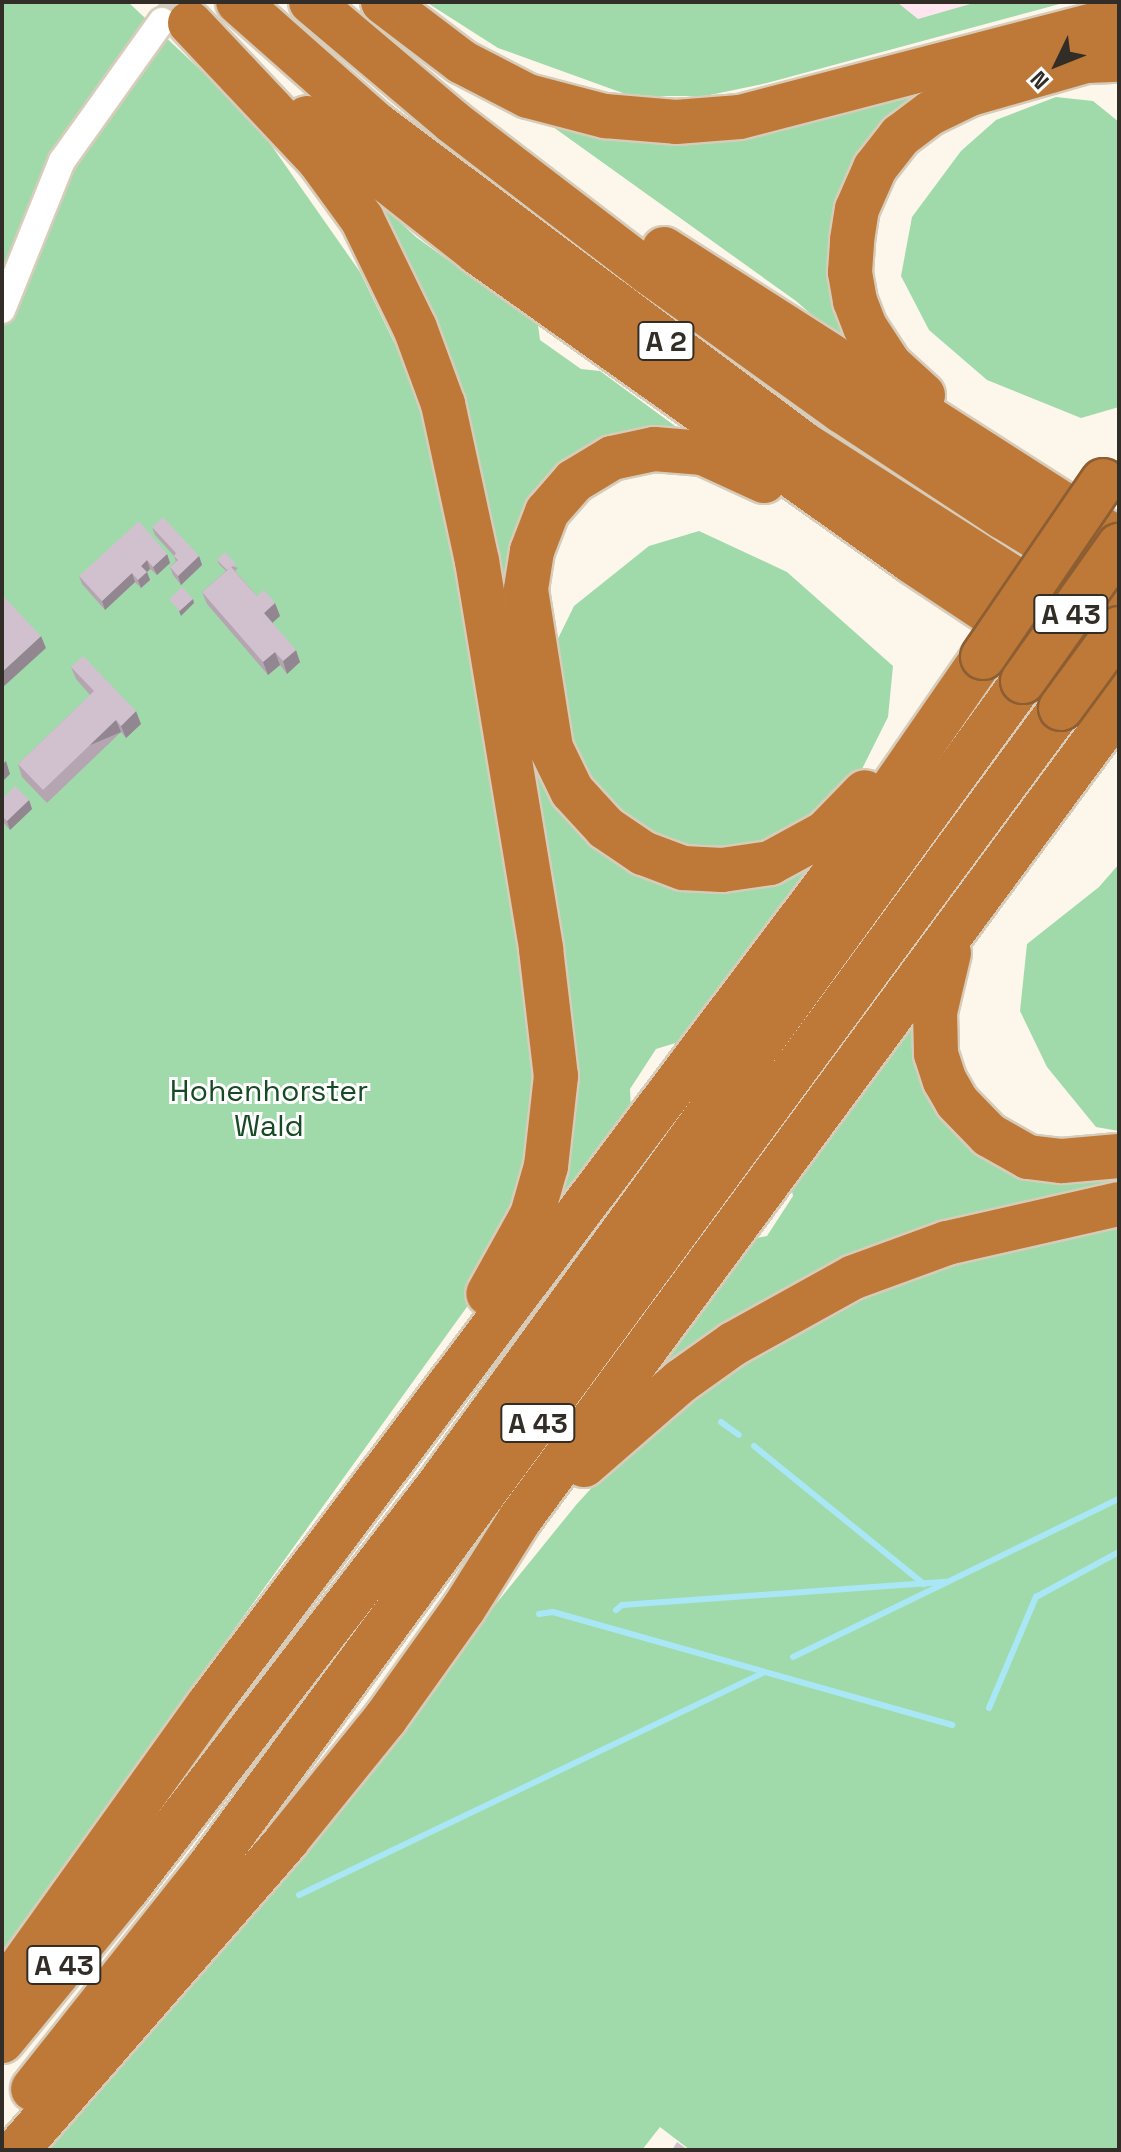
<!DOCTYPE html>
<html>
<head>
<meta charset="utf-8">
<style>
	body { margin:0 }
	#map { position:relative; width:1121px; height:2152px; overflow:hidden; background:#fdf6eb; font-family:"Space Grotesk",sans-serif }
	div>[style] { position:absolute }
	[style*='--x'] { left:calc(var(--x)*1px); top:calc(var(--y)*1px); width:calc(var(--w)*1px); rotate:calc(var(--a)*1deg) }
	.commercial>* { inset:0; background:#fee5f0 }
	.green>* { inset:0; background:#a0daaa }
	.stream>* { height:6px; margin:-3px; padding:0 3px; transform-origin:3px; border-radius:3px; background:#a9e7f7 }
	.street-tunnel>* { height:26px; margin-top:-13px; transform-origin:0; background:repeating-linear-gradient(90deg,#d4cec4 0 26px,transparent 0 39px) }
	.roads { filter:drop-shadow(2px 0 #d7ccba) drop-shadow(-2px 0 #d7ccba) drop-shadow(0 2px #d7ccba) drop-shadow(0 -2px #d7ccba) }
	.street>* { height:26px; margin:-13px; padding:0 13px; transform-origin:13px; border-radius:13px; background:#fff }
	.highway>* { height:44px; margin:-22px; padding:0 22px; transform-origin:22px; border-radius:22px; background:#be7938 }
	.bridges { filter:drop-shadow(2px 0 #8d5e32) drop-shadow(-2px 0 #8d5e32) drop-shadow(0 2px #8d5e32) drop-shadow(0 -2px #8d5e32) }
	.highway-bridge>* { height:44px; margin:-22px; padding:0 22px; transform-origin:22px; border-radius:22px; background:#be7938 }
	.wall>* { inset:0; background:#b4a5b1 }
	.shaded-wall>* { inset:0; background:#928690; transform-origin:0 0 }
	.building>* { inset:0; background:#d1c0ce; transform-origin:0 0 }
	span { translate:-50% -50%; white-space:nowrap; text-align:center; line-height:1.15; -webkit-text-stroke:6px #fff; paint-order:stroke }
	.shield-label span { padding:2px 6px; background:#fff; border:2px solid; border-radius:6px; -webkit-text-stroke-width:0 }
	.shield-label { font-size:28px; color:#322d26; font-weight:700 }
	.park-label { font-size:30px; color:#164a24 }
	.frame { position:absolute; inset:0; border:4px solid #322d26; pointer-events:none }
	.north { position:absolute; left:1017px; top:24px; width:80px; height:80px; -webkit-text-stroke:6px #fff; paint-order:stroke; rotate:227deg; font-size:22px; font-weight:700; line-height:32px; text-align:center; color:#322d26 }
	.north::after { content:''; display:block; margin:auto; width:28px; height:36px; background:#322d26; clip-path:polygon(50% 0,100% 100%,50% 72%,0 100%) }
</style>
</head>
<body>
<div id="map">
	<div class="commercial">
		<i style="clip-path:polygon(897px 2px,977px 2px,918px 19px)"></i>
	</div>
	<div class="green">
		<i style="clip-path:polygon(2px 2px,128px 2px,253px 119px,360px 272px,427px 410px,537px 1035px,534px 1154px,477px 1293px,2px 1951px)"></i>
		<i style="clip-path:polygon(426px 2px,897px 2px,918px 19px,977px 2px,1067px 2px,767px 83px,705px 96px,631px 96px,498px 48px)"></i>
		<i style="clip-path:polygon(1119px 33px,874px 149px,858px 355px,796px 301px,535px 114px,615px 132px)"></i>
		<i style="clip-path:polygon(1056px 97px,1093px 101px,1119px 122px,1119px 407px,1081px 418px,987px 380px,929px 330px,901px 276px,912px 217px,961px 151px,996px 120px)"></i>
		<i style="clip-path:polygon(359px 184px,416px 237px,538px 325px,540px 340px,581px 369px,600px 371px,686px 434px,528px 511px,538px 750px,647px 869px,847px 828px,679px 1042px,656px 1049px,630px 1089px,631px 1111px,512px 1283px,565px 1128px,487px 558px)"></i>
		<i style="clip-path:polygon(699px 531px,787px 572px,893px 666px,888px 717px,853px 787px,785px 843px,695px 858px,633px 835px,567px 754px,548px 659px,574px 606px,649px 546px)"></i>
		<i style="clip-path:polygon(1119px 864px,1119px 1131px,1096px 1127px,1047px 1067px,1020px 1011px,1027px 944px,1099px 887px)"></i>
		<i style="clip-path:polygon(920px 993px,947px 1107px,1119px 1169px,1119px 1187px,1039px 1203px,635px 1396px,742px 1241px,767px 1236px,793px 1196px,789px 1176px)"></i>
		<i style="clip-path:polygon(1119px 1217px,1119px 2150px,690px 2150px,660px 2127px,642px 2150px,36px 2150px,395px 1745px,495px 1605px,576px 1505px,637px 1438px,783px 1324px,953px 1255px)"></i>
	</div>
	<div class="stream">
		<i style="--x:721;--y:1422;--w:22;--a:36"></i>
		<i style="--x:754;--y:1446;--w:219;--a:39.1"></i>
		<i style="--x:616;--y:1610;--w:8;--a:-40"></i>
		<i style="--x:622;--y:1605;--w:325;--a:-4.1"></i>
		<i style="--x:539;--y:1614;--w:14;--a:-8"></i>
		<i style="--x:553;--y:1612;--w:415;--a:15.8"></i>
		<i style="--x:793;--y:1657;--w:362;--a:-25.9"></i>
		<i style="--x:989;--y:1708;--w:121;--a:-67.1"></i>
		<i style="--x:1036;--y:1597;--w:94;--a:-28.5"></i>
		<i style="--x:299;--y:1895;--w:514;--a:-25.57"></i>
	</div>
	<div class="street-tunnel">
		<i style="--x:162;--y:21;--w:24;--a:-52"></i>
	</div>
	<div class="roads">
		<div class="street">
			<i style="--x:2;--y:310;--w:161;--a:-68.1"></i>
			<i style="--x:62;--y:161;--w:172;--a:-54.5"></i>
		</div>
		<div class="highway">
			<i style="--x:238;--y:2;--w:184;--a:41.5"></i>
			<i style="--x:376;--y:124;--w:536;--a:36.81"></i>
			<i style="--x:805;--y:445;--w:373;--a:32.6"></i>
			<i style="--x:311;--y:2;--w:186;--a:40.2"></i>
			<i style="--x:453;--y:122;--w:245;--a:37.5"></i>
			<i style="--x:647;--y:271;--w:240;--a:35.7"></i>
			<i style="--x:842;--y:411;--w:193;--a:33.4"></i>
			<i style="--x:1003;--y:517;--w:136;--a:31.5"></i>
			<i style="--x:383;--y:2;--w:99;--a:37.2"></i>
			<i style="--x:462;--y:62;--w:74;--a:27.3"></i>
			<i style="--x:528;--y:96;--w:80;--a:14.6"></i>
			<i style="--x:605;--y:116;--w:71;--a:4.8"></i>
			<i style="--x:676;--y:122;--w:64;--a:-4.5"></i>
			<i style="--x:740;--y:117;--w:392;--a:-14.6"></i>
			<i style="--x:190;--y:23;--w:188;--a:46.7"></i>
			<i style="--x:319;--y:160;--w:73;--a:53.9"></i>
			<i style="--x:362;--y:219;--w:121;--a:64.1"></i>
			<i style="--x:415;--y:328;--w:81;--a:69.8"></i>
			<i style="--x:443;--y:404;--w:161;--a:77.8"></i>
			<i style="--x:477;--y:561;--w:393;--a:80.6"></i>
			<i style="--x:541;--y:949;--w:128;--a:83.3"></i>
			<i style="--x:556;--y:1076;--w:91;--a:96.3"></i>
			<i style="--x:546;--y:1166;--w:51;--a:105.9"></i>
			<i style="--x:532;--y:1215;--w:90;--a:119.1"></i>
			<i style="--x:307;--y:118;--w:216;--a:38.2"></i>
			<i style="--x:477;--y:252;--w:535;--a:35.41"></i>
			<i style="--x:913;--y:562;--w:244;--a:33.6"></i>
			<i style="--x:664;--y:249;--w:540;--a:32.6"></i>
			<i style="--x:923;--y:395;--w:45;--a:-137.7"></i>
			<i style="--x:890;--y:365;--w:45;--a:-123.3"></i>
			<i style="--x:865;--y:327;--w:28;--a:-111"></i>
			<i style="--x:855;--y:301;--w:29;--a:-100"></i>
			<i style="--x:850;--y:272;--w:32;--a:-86"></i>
			<i style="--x:852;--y:240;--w:31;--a:-81"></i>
			<i style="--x:857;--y:209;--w:45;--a:-66.3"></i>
			<i style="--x:875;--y:168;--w:41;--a:-52"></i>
			<i style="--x:900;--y:136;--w:39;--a:-37"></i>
			<i style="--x:931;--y:113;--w:43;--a:-26"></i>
			<i style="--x:970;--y:94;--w:121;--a:-15.9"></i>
			<i style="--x:1086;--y:61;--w:33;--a:-2"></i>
			<i style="--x:764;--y:481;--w:67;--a:-155.3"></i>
			<i style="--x:703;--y:453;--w:49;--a:-175.3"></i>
			<i style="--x:654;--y:449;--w:43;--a:167.9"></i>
			<i style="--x:612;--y:458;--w:44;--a:148.8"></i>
			<i style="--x:574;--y:481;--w:41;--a:131.1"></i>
			<i style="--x:547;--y:512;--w:42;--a:111"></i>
			<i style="--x:532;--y:551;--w:39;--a:99"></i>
			<i style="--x:526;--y:590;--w:160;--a:81"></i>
			<i style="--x:551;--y:748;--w:48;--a:64"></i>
			<i style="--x:572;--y:791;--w:50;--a:47.4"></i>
			<i style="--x:606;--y:828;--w:45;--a:34"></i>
			<i style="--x:643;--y:853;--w:43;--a:20.6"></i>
			<i style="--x:683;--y:868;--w:39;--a:3"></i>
			<i style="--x:722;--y:870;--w:49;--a:-8.3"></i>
			<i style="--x:770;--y:863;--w:63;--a:-28.6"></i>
			<i style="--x:825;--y:833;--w:57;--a:-45.7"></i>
			<i style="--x:949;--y:953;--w:61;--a:103.3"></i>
			<i style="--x:935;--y:1012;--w:42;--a:88.6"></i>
			<i style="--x:936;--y:1054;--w:28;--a:72"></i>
			<i style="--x:945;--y:1081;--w:24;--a:60"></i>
			<i style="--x:957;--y:1102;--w:46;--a:45.9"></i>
			<i style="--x:989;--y:1135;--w:45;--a:29.4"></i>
			<i style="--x:1028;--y:1157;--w:34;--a:7"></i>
			<i style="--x:1062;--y:1161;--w:57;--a:-5"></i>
			<i style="--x:584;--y:1465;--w:128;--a:-40.9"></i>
			<i style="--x:681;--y:1381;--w:64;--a:-35.4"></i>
			<i style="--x:733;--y:1344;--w:138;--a:-29"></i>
			<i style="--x:854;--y:1277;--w:99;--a:-20.1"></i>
			<i style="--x:947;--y:1243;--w:176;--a:-12.8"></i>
			<i style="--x:2;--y:1993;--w:355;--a:-54.4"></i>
			<i style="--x:209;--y:1704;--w:1033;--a:-53.03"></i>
			<i style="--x:830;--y:879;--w:270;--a:-55.4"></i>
			<i style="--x:2;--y:2041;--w:197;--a:-50.6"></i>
			<i style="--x:127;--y:1889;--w:509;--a:-52.34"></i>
			<i style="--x:438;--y:1486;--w:995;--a:-53.99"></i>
			<i style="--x:33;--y:2089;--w:283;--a:-51.6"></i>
			<i style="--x:209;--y:1867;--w:1438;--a:-53.68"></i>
			<i style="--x:17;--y:2150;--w:411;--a:-48.9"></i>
			<i style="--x:287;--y:1840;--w:156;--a:-51"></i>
			<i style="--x:385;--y:1719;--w:136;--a:-54.6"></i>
			<i style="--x:464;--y:1608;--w:105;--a:-57.8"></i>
			<i style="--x:520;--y:1519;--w:1009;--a:-53.58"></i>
		</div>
	</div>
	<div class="bridges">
		<div class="highway-bridge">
			<i style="--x:983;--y:657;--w:213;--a:-55.7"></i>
			<i style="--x:1023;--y:681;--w:166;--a:-54.6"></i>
			<i style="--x:1061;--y:708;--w:98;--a:-53.7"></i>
		</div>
	</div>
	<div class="wall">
		<i style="clip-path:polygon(152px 527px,199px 556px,202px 565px,181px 585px,173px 575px,170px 567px,176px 561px,174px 556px,155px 535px)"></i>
		<i style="clip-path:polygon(167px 554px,170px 563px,157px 575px,150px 569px,147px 572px,150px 580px,141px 588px,135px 582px,105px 610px,82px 584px,79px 576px)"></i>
		<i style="clip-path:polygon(217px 560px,238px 568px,235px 571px,257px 596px,275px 603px,280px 616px,272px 622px,300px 662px,287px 674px,280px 665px,268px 675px,207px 604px,202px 592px,226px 571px,219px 564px)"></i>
		<i style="clip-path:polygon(71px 667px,141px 724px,126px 738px,121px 732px,47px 803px,22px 777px,18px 764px,90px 695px,76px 679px)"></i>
		<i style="clip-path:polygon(2px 799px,29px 800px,32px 809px,10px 830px,2px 821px)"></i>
	</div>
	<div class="shaded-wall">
		<i style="clip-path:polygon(167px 554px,170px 563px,157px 575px,153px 567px)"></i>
		<i style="clip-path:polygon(199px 556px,202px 565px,181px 585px,178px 576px)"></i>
		<i style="clip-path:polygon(147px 560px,150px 569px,147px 572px,150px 580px,141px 588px,138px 580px,141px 566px)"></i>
		<i style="clip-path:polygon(132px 573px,135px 582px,105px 610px,102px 601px)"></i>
		<i style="clip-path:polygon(193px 599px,194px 603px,181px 616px,179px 611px)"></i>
		<i style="clip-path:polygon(275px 603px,280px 616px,269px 626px,264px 613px)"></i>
		<i style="clip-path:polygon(41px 636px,46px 648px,2px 688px,2px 672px)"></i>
		<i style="clip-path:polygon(296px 650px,300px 662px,287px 674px,283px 661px)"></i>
		<i style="clip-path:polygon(275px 652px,280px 665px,268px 675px,263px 662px)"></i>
		<i style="clip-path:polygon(136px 711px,141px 724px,126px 738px,121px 726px)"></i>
		<i style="left:116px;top:720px;width:13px;height:101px;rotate:67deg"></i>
		<i style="clip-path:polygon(6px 761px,10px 774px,2px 782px,2px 765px)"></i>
		<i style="clip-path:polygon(29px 800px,32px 809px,10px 830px,7px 821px)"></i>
	</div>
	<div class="building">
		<i style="clip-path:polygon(163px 517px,199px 556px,178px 576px,170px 567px,178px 560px,174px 556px,176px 553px,152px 527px)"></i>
		<i style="clip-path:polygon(139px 521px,167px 554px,153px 567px,147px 560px,141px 566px,147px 572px,138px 580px,132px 573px,102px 601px,79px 576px)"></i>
		<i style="clip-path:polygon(225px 552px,236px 564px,227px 570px,217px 560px)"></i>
		<i style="clip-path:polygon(231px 567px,257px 596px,264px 590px,275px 603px,264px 613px,296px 650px,283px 661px,275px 652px,263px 662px,202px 592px)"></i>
		<i style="left:182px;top:587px;width:16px;height:18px;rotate:47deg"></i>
		<i style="clip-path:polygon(2px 595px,41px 636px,2px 672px)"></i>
		<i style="clip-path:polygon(83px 656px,136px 711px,121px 726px,116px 720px,43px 790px,18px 764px,94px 691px,71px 667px)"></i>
		<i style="clip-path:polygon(15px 786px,29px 800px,7px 821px,2px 816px,2px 799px)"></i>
		<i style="clip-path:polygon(677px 2142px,688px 2150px,672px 2150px)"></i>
	</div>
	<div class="shield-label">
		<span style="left:666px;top:341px">A 2</span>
		<span style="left:1071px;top:614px">A 43</span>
		<span style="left:538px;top:1423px">A 43</span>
		<span style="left:64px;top:1965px">A 43</span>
	</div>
	<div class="park-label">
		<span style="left:269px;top:1108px">Hohenhorster<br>Wald</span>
	</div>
	<div class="frame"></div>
	<div class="north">N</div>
</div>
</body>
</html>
